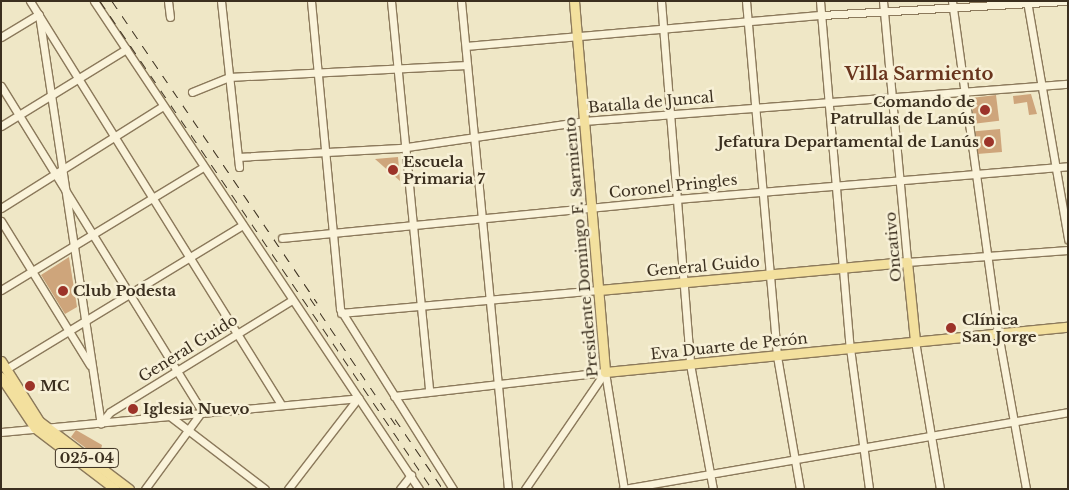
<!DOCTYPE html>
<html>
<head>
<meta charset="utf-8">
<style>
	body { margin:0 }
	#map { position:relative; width:1069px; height:490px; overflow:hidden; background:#efe7c6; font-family:"Libre Baskerville",serif }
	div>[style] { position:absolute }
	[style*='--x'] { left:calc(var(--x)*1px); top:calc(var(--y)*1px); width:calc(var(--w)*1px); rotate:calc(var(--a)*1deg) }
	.building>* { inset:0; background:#cea57b; transform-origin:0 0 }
	.roads { filter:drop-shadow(1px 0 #8b795b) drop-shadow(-1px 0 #8b795b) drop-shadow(0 1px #8b795b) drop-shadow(0 -1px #8b795b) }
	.minor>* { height:7px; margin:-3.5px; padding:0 3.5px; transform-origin:3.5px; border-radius:3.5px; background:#faf3da }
	.major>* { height:9px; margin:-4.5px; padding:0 4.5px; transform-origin:4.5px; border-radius:4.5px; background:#f3e09e }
	.rail>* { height:1px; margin-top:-0.5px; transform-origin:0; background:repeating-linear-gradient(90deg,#3b2f1f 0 9px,transparent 0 18px) }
	.dots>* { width:14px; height:14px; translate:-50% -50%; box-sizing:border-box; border:2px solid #f7f0d6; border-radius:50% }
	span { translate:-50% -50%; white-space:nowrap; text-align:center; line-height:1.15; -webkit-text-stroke:5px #f7f0d6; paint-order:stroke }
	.shield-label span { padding:1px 4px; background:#f7f0d6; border:1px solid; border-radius:4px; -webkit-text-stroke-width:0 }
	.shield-label { font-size:14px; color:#3b2f1f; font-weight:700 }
	.poi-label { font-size:15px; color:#3b2f1f; font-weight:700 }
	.right { translate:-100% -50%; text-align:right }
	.left { translate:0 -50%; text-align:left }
	.street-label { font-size:15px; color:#3b2f1f }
	.quarter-label { font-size:18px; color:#69341d; font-weight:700 }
	.frame { position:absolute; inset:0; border:2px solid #3b2f1f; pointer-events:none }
</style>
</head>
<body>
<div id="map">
	<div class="building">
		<i style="clip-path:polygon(1031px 94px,1037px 114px,1029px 115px,1027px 102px,1014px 104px,1013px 96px)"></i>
		<i style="left:996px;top:95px;width:26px;height:25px;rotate:83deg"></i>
		<i style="left:1000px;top:129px;width:23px;height:25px;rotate:85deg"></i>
		<i style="clip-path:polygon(398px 157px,400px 181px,375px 159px)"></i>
		<i style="clip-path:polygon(69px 257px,77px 307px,65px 314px,41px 275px)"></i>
		<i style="clip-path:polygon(76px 430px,102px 445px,99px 458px,71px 437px)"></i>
	</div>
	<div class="roads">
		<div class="minor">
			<i style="--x:30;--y:1;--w:473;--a:58.1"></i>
			<i style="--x:94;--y:1;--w:586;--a:56.34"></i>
			<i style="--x:168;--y:1;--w:16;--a:83"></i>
			<i style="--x:221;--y:1;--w:167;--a:83.8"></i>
			<i style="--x:311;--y:1;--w:309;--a:84.6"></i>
			<i style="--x:340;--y:309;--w:213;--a:57.9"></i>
			<i style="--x:391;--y:1;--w:390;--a:84.4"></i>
			<i style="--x:461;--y:1;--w:490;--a:84.5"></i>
			<i style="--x:661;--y:1;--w:364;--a:85.4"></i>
			<i style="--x:690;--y:364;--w:127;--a:79.6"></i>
			<i style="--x:746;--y:1;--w:356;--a:85"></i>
			<i style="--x:777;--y:356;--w:135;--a:80.2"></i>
			<i style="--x:820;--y:1;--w:348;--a:85.1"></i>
			<i style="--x:850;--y:348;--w:142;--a:82.3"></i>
			<i style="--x:883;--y:1;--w:262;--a:84.7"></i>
			<i style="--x:907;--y:262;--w:161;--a:-4.3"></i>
			<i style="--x:952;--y:1;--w:335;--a:82.1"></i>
			<i style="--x:998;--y:333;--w:158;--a:79.8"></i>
			<i style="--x:1027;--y:1;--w:242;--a:80.2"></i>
			<i style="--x:39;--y:15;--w:413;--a:81.4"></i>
			<i style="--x:1;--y:37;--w:44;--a:-31.2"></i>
			<i style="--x:466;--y:46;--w:357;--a:-5"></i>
			<i style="--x:822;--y:15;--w:246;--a:-3.3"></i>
			<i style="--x:1;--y:86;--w:382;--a:58.3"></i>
			<i style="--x:192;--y:92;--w:40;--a:-22"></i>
			<i style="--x:229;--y:77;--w:238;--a:-2.9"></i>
			<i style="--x:1;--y:126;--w:147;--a:-31.6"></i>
			<i style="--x:238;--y:157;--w:162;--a:-3.2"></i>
			<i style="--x:400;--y:148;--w:186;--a:-8.3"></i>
			<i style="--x:584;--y:121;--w:485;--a:-4.4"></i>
			<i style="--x:1;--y:208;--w:191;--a:-32.2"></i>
			<i style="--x:1;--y:221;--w:169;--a:58.3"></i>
			<i style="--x:282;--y:238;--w:397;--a:-5.6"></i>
			<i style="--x:677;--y:199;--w:392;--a:-4.8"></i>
			<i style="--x:1;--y:290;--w:237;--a:-31.3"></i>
			<i style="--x:341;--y:313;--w:258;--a:-5.1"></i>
			<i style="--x:915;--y:341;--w:150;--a:80.4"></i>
			<i style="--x:6;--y:369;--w:277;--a:-31.3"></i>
			<i style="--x:605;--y:372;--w:119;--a:80.8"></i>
			<i style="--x:394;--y:396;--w:212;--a:-6.5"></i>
			<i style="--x:167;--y:414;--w:123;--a:37.4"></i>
			<i style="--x:101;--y:423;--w:14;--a:-51"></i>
			<i style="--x:110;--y:412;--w:214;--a:-31.6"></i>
			<i style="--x:1;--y:432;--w:359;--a:-5.4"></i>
			<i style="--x:145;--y:489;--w:97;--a:-53.8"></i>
			<i style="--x:288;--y:489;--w:115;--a:-52.4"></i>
			<i style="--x:400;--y:489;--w:18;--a:-52"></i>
			<i style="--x:525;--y:489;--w:142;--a:-55.6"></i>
			<i style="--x:623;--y:489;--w:452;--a:-9.8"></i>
		</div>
		<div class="major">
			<i style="--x:574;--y:1;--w:372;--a:85.2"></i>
			<i style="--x:605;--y:372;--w:465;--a:-5.6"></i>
			<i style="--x:598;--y:290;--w:310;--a:-5.2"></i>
			<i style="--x:907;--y:262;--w:79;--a:84.2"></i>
			<i style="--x:1;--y:361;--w:71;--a:57.7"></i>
			<i style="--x:39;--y:421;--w:113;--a:37.1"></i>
			<i style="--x:1;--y:377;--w:61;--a:56.3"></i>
			<i style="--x:35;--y:428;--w:101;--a:37.3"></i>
		</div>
	</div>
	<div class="rail">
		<i style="--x:100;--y:1;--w:590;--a:55.77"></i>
		<i style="--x:112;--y:1;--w:365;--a:55.8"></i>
		<i style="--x:310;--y:298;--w:156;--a:56"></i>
		<i style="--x:395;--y:419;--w:85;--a:55.6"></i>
	</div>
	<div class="dots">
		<i style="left:985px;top:110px;background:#9c3329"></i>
		<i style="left:989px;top:142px;background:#9c3329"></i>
		<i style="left:393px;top:170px;background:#9c3329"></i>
		<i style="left:63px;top:291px;background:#9c3329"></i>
		<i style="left:951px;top:328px;background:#9c3329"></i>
		<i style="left:30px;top:386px;background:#9c3329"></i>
		<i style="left:133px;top:409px;background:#9c3329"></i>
	</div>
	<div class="shield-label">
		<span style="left:87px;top:458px">025-04</span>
	</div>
	<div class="poi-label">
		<span class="right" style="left:975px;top:110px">Comando de<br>Patrullas de Lanús</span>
		<span class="right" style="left:979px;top:142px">Jefatura Departamental de Lanús</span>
		<span class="left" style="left:403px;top:170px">Escuela<br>Primaria 7</span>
		<span class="left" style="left:73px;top:291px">Club Podesta</span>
		<span class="left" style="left:962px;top:328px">Clínica<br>San Jorge</span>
		<span class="left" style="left:40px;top:386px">MC</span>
		<span class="left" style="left:143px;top:409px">Iglesia Nuevo</span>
	</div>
	<div class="street-label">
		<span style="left:651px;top:102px;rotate:-5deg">Batalla de Juncal</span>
		<span style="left:673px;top:186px;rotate:-6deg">Coronel Pringles</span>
		<span style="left:581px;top:247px;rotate:-95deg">Presidente Domingo F. Sarmiento</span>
		<span style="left:893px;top:247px;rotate:-95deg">Oncativo</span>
		<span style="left:703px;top:266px;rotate:-5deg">General Guido</span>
		<span style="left:729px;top:346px;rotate:-6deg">Eva Duarte de Perón</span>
		<span style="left:188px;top:348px;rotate:-32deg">General Guido</span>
	</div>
	<div class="quarter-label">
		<span style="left:919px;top:74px">Villa Sarmiento</span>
	</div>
	<div class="frame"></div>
</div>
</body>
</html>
